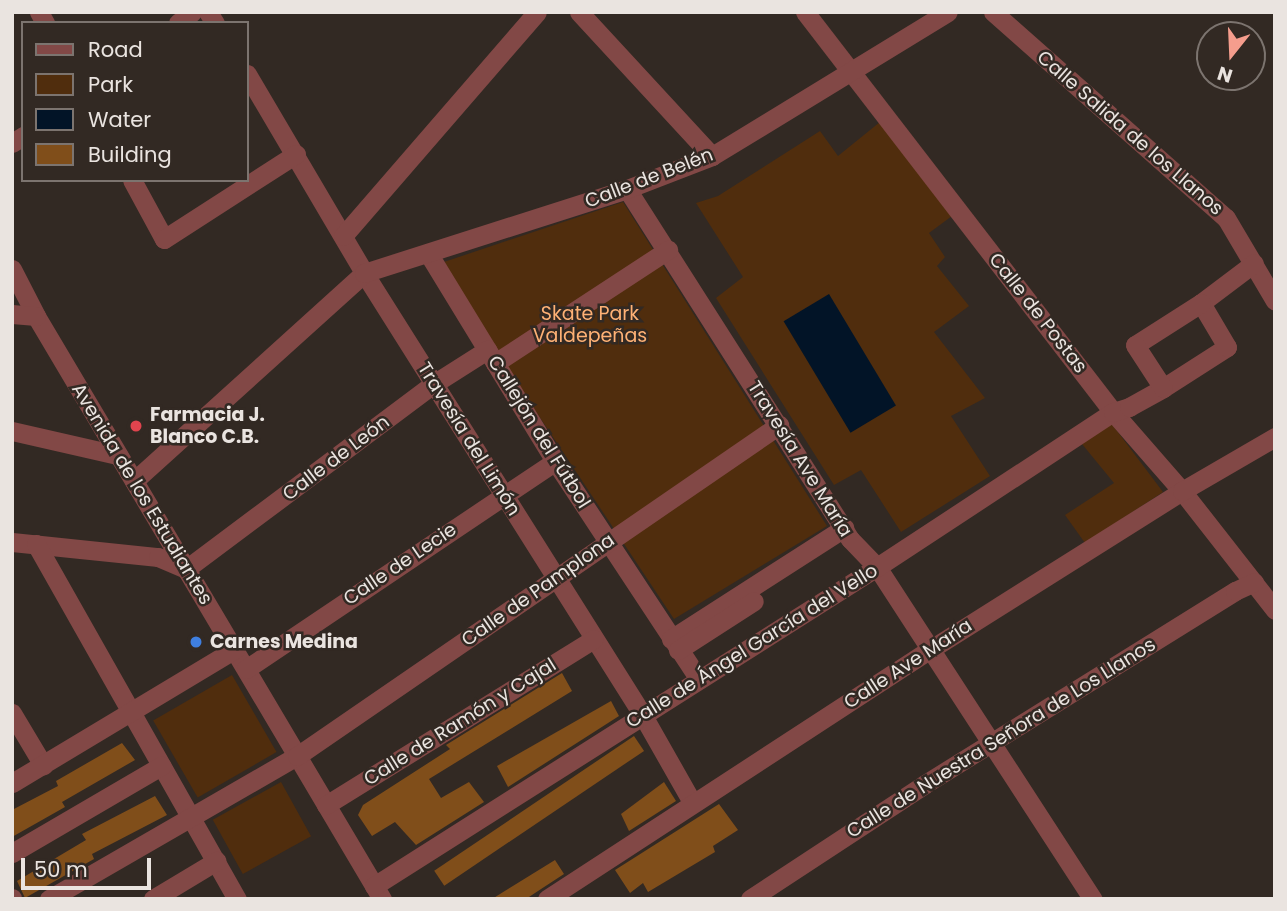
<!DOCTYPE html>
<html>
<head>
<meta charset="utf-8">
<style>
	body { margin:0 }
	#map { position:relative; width:1287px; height:911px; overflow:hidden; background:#322923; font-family:Poppins,sans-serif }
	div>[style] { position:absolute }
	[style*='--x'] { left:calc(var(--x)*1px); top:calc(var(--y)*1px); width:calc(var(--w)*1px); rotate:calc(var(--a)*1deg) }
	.green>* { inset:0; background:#502d0d; transform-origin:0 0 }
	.water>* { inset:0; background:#021427; transform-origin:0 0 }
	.building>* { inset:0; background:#804e1a; transform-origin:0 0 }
	.minor>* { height:19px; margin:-9.5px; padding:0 9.5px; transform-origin:9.5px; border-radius:9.5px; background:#824846 }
	.dots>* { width:19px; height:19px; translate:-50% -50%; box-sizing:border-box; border:4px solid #322923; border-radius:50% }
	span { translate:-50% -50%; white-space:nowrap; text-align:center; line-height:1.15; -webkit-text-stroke:5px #322923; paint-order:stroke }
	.street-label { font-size:19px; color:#eae4e0 }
	.park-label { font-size:19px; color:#feb175 }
	.poi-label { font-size:19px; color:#eae4e0; font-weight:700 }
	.left { translate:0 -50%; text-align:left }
	.frame { position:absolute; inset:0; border:14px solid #eae4e0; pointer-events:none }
	.legend { position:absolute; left:21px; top:21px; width:228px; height:161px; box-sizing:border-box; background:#322923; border:2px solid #7c746f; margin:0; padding:9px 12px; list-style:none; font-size:21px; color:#eae4e0 }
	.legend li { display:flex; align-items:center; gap:14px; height:35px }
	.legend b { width:35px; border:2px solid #7c746f }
	.north { position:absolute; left:1196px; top:21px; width:70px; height:70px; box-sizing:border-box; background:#322923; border:2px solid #7c746f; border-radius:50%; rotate:198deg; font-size:19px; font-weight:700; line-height:28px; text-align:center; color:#eae4e0 }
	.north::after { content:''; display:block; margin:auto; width:24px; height:32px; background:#f59d8d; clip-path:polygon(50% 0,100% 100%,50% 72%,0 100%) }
	.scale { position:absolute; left:21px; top:858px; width:130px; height:32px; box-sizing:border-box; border:4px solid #eae4e0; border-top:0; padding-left:9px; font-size:21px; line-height:24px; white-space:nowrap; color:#eae4e0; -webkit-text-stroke:5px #322923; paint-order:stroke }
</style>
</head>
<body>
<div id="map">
	<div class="green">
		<i style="clip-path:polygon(880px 122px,952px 216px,929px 233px,945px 257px,937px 266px,969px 306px,934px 332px,985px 398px,951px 416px,990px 476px,901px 532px,861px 470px,834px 485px,716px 298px,743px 277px,696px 203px,718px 196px,820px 131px,838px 156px)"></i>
		<i style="clip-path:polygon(623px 202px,827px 526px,674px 619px,463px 302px,441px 263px)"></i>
		<i style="clip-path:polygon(1111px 423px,1163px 492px,1085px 543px,1065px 515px,1114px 483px,1082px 444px)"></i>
		<i style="left:232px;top:675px;width:89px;height:91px;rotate:60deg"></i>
		<i style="left:281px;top:782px;width:62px;height:78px;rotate:61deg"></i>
	</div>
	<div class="water">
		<i style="left:829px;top:294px;width:130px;height:53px;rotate:59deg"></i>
	</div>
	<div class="building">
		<i style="clip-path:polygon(562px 673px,572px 691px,429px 779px,441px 798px,469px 782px,484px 802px,416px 845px,395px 822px,372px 836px,358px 815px,363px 805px,450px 749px,446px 745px)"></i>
		<i style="clip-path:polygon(611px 701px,619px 716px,508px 787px,497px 766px)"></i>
		<i style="left:634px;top:736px;width:18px;height:241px;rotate:56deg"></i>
		<i style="clip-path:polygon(122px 743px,135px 760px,62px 802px,65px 807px,12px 837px,12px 810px,58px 786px,56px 781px)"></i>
		<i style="clip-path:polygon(664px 782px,676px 801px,629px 831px,621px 814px)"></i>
		<i style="clip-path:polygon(155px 796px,167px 815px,92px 854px,94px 859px,25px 898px,17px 881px,86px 840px,82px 834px)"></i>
		<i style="clip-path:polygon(719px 804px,738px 830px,713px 846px,715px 852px,648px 892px,643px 883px,630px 893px,615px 870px)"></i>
		<i style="clip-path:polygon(555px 860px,564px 874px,538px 891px,526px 899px,492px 899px)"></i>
	</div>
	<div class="minor">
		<i style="--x:39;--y:12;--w:13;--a:61"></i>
		<i style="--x:208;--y:12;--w:13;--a:58"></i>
		<i style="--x:579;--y:12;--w:196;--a:47.3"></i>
		<i style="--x:805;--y:12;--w:505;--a:52.4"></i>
		<i style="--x:1113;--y:412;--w:105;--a:48.9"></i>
		<i style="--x:1182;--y:491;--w:151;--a:52"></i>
		<i style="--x:993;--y:12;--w:311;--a:41.5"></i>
		<i style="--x:1226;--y:218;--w:96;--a:59.4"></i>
		<i style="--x:178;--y:23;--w:18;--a:-38"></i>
		<i style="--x:247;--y:74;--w:231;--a:59.5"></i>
		<i style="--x:364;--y:273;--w:521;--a:57.77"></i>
		<i style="--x:642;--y:714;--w:101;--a:60.4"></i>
		<i style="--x:12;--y:143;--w:13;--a:-32"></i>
		<i style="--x:132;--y:180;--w:67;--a:61.5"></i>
		<i style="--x:164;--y:239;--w:157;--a:-32.8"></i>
		<i style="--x:627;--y:189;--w:415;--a:57.5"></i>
		<i style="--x:850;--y:539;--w:39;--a:46"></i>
		<i style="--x:877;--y:567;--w:396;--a:57"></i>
		<i style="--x:343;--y:236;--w:296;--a:-49.1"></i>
		<i style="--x:428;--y:253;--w:244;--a:58.6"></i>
		<i style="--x:555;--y:461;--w:261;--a:56.6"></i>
		<i style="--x:12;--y:269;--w:53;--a:62.9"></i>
		<i style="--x:36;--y:316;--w:678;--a:59.31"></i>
		<i style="--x:1201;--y:303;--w:66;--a:-37"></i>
		<i style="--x:12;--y:314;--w:24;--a:5"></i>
		<i style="--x:495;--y:363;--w:207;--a:-33.2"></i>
		<i style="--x:12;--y:431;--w:109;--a:12.8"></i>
		<i style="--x:134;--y:481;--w:310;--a:-42.1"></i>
		<i style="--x:364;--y:273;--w:276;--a:-17.7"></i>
		<i style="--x:627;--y:189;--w:91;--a:-21.2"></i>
		<i style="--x:712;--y:156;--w:276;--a:-31.4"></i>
		<i style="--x:12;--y:542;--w:147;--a:5.9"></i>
		<i style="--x:158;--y:557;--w:30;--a:23"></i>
		<i style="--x:186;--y:569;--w:311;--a:-36.8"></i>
		<i style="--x:435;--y:383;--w:62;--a:-32.4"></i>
		<i style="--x:36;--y:544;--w:408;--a:60.5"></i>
		<i style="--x:671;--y:639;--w:206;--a:-32.7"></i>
		<i style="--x:678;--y:650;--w:90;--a:-32.8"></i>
		<i style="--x:246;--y:669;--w:372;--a:-33.9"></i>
		<i style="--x:12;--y:713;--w:61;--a:59.2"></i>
		<i style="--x:12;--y:783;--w:260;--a:-31"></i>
		<i style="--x:326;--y:805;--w:315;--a:-31.8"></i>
		<i style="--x:12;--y:853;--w:173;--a:-30.3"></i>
		<i style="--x:374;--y:886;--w:596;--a:-32.38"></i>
		<i style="--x:877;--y:567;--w:282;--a:-33.3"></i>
		<i style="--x:1113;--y:412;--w:17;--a:-17"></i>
		<i style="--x:1129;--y:407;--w:39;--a:-29"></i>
		<i style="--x:1163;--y:388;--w:76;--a:-32.6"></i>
		<i style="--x:1227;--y:347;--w:51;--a:-120.6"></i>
		<i style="--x:1201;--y:303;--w:78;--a:147.5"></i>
		<i style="--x:1135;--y:345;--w:51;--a:56.9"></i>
		<i style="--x:12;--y:898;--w:1;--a:90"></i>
		<i style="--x:49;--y:899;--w:286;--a:-30"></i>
		<i style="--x:297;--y:756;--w:585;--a:-34.48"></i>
		<i style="--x:153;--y:899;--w:74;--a:-31.1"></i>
		<i style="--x:547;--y:899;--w:458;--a:-33.1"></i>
		<i style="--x:931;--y:649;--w:297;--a:-32.2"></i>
		<i style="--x:1182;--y:491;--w:108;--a:-30.1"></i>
		<i style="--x:750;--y:899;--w:209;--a:-33.3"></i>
		<i style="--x:925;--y:784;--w:365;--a:-31.9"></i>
		<i style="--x:1235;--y:591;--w:21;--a:-25"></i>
	</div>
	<div class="dots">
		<i style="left:136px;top:426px;background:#e0444e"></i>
		<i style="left:196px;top:642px;background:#3f7fe0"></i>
	</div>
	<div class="street-label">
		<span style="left:1130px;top:133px;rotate:41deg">Calle Salida de los Llanos</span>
		<span style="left:649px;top:178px;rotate:-21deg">Calle de Belén</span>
		<span style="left:1038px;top:313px;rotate:52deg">Calle de Postas</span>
		<span style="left:539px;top:432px;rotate:58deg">Callejón del Fútbol</span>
		<span style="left:469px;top:439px;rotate:58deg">Travesía del Limón</span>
		<span style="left:336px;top:458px;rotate:-37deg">Calle de León</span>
		<span style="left:800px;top:459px;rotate:58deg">Travesía Ave María</span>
		<span style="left:142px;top:494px;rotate:59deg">Avenida de los Estudiantes</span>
		<span style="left:400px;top:564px;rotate:-34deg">Calle de Lecie</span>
		<span style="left:538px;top:590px;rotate:-35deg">Calle de Pamplona</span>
		<span style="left:752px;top:646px;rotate:-32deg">Calle de Ángel García del Vello</span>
		<span style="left:908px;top:664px;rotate:-33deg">Calle Ave María</span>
		<span style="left:460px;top:722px;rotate:-32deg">Calle de Ramón y Cajal</span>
		<span style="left:1001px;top:738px;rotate:-32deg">Calle de Nuestra Señora de Los Llanos</span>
	</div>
	<div class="park-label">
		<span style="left:590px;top:325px">Skate Park<br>Valdepeñas</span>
	</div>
	<div class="poi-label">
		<span class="left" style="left:150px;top:426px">Farmacia J.<br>Blanco C.B.</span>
		<span class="left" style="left:210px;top:642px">Carnes Medina</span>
	</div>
	<div class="frame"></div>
	<ul class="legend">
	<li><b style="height:9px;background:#824846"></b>Road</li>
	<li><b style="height:19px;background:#502d0d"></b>Park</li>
	<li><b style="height:19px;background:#021427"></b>Water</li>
	<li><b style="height:19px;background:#804e1a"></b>Building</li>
	</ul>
	<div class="north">N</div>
	<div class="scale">50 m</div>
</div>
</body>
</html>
